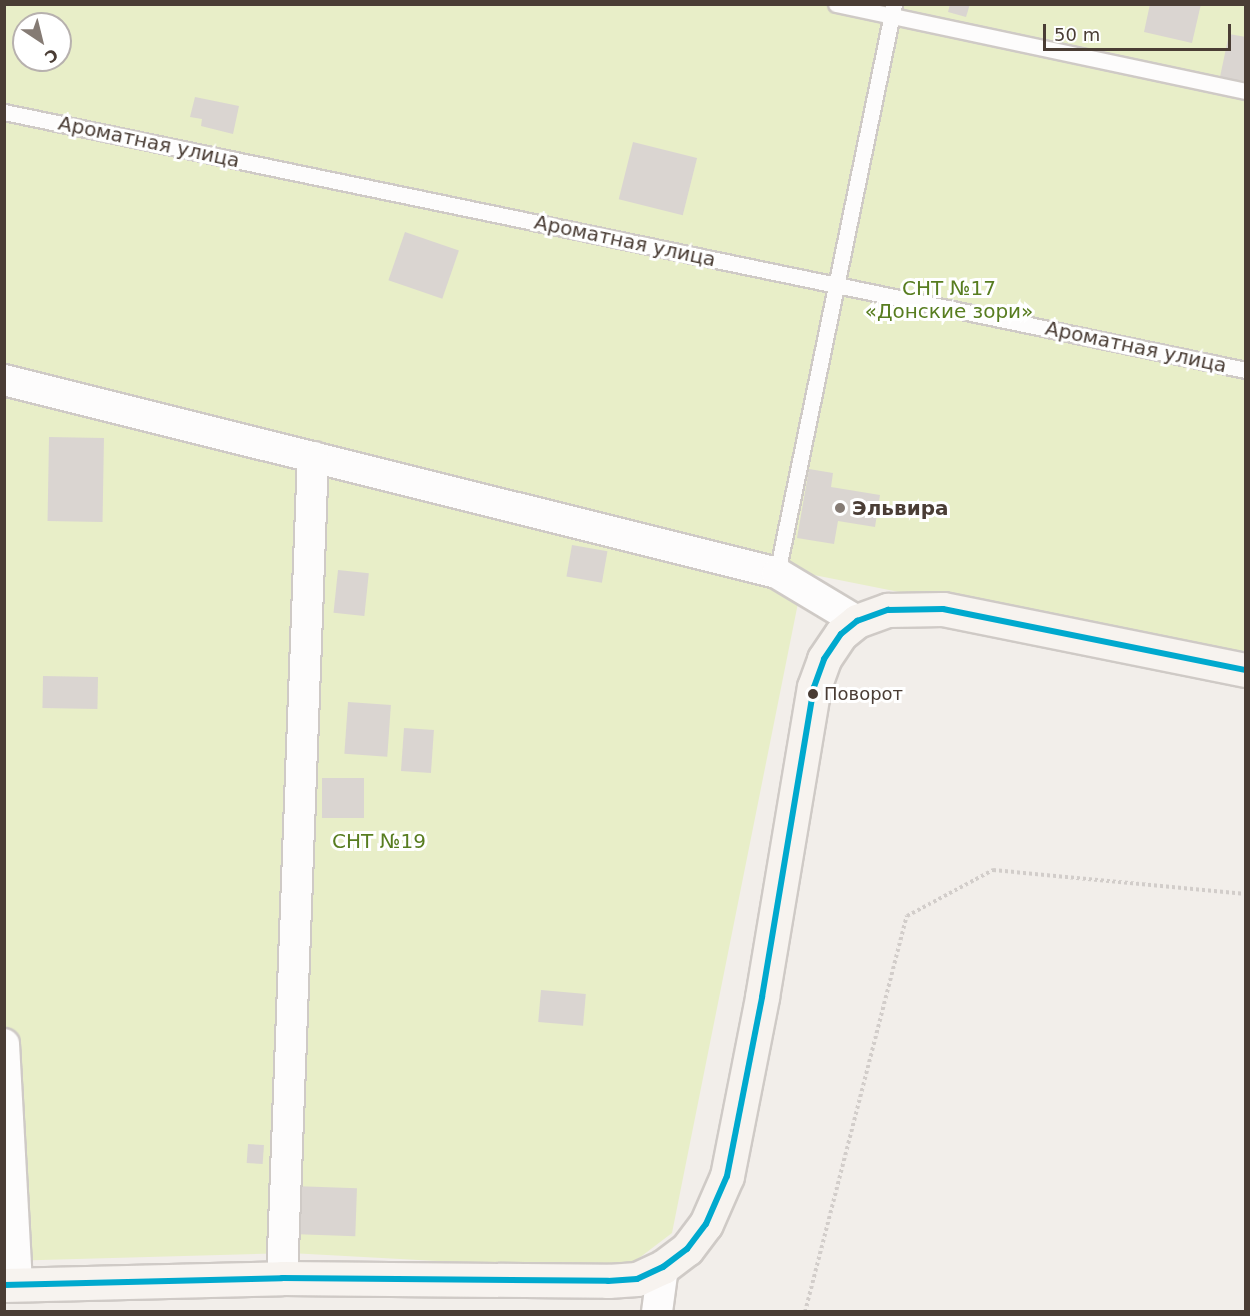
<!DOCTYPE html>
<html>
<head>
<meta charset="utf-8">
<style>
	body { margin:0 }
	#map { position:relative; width:1250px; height:1316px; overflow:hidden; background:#f2eeea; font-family:"DejaVu Sans",sans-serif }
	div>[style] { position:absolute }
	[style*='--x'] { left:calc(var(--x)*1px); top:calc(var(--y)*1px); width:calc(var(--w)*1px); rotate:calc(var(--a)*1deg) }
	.green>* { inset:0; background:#e8eec8 }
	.building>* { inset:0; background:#dad5d1; transform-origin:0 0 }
	.path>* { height:4px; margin-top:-2px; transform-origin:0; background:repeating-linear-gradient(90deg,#d2cdca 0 3px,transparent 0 6px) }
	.roads { filter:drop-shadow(2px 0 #cfcac6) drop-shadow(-2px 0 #cfcac6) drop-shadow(0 2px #cfcac6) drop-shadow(0 -2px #cfcac6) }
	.service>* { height:15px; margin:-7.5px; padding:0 7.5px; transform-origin:7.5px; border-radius:7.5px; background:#fdfcfc }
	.minor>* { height:30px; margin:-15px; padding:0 15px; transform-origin:15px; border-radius:15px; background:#fdfcfc }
	.secondary>* { height:33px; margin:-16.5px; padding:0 16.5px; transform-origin:16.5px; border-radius:16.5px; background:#f7f3ef }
	.bus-1>* { height:6px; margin:-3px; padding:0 3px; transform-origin:3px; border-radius:3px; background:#00a9ce }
	.dots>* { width:16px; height:16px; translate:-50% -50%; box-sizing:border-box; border:3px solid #fff; border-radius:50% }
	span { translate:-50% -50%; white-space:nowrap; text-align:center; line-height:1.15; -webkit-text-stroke:6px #fff; paint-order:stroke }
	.bus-label { font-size:18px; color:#4a3d35 }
	.left { translate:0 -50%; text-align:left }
	.street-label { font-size:20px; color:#4a3d35 }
	.park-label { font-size:20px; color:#587d20 }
	.poi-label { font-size:20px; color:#4a3d35; font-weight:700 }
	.frame { position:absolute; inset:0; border:6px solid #4a3d35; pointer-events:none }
	.north { position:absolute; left:12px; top:12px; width:60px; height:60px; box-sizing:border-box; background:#fff; border:2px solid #b7b1ae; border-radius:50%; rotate:145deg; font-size:16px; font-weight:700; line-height:24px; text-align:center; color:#4a3d35 }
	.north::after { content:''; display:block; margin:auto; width:21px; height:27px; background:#857b74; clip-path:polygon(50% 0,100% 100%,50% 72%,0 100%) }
	.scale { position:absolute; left:1043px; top:24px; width:188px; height:27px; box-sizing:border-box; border:3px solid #4a3d35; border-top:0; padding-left:8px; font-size:18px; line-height:21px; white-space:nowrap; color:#4a3d35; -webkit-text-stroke:4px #fff; paint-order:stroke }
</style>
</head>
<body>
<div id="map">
	<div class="green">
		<i style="clip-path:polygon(evenodd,4px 5px,1245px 5px,1245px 661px,804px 573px,672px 1233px,622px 1271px,290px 1253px,5px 1261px,4px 5px,24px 24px,60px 24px,60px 60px,24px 60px,24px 24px)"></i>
	</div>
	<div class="building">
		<i style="clip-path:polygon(950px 4px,970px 4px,966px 17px,948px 12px)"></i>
		<i style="clip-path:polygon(1150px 4px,1201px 4px,1192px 43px,1144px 32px)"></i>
		<i style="clip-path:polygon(1229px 34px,1246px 37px,1246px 82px,1220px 77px)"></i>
		<i style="clip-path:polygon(195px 97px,239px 106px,233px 134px,201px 126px,202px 119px,190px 117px)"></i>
		<i style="left:633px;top:142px;width:66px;height:59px;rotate:14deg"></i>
		<i style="left:405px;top:232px;width:57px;height:51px;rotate:19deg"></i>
		<i style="left:49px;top:437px;width:55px;height:84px;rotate:1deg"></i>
		<i style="clip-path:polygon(809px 469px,833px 473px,831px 487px,880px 495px,875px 527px,838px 521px,834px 544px,797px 538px)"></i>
		<i style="left:572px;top:545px;width:36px;height:32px;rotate:10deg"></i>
		<i style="left:338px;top:570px;width:31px;height:43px;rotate:6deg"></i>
		<i style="left:43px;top:676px;width:55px;height:32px;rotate:1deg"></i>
		<i style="left:348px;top:702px;width:43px;height:52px;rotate:4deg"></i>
		<i style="left:404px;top:728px;width:30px;height:43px;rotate:4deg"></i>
		<i style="left:322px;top:778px;width:42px;height:40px"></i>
		<i style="left:541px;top:990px;width:45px;height:32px;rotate:5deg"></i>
		<i style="left:248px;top:1144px;width:16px;height:19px;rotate:4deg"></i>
		<i style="left:293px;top:1186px;width:64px;height:48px;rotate:2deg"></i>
	</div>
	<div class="path">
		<i style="--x:805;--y:1312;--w:409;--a:-75.6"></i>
		<i style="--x:907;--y:916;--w:98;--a:-28.1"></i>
		<i style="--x:993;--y:870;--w:254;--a:5.4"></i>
	</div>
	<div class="roads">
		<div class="service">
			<i style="--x:836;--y:4;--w:419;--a:12"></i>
			<i style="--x:4;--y:112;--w:1269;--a:11.74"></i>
			<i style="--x:777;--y:573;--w:581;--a:-78.38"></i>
		</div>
		<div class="minor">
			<i style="--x:4;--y:380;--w:797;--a:14.02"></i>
			<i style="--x:777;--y:573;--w:93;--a:31"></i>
			<i style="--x:4;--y:1044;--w:240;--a:86.9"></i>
			<i style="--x:282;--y:1278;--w:822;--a:-87.84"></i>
			<i style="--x:657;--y:1312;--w:45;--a:-82.4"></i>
		</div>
		<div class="secondary">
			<i style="--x:4;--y:1285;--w:278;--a:-1.4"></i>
			<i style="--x:282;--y:1278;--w:326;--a:0.5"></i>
			<i style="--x:608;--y:1281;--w:29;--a:-4"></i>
			<i style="--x:637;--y:1279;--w:29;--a:-25"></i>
			<i style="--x:663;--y:1267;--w:30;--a:-37"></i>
			<i style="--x:687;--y:1249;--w:31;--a:-53"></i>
			<i style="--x:706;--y:1224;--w:52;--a:-66.4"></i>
			<i style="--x:727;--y:1176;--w:182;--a:-78.9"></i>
			<i style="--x:762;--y:997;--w:314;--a:-80.5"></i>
			<i style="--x:814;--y:687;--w:30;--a:-70"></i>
			<i style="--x:824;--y:659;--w:30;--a:-56"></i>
			<i style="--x:841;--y:634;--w:21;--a:-39"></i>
			<i style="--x:857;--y:621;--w:33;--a:-20"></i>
			<i style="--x:888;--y:610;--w:55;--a:-1"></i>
			<i style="--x:943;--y:609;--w:309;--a:11.4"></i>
		</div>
	</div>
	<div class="bus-1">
		<i style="--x:4;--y:1285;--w:278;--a:-1.4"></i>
		<i style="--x:282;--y:1278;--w:326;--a:0.5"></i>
		<i style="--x:608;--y:1281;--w:29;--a:-4"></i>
		<i style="--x:637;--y:1279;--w:29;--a:-25"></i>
		<i style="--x:663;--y:1267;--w:30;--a:-37"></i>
		<i style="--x:687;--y:1249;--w:31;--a:-53"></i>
		<i style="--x:706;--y:1224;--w:52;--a:-66.4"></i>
		<i style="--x:727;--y:1176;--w:182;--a:-78.9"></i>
		<i style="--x:762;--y:997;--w:314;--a:-80.5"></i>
		<i style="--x:814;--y:687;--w:30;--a:-70"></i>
		<i style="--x:824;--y:659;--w:30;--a:-56"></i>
		<i style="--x:841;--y:634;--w:21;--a:-39"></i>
		<i style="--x:857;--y:621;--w:33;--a:-20"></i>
		<i style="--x:888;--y:610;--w:55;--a:-1"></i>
		<i style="--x:943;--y:609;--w:309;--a:11.4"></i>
	</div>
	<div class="dots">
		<i style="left:840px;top:508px;background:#857b74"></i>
		<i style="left:813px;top:694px;background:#4a3d35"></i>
	</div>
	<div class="bus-label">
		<span class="left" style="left:824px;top:694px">Поворот</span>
	</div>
	<div class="street-label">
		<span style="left:149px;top:142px;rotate:12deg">Ароматная улица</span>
		<span style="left:625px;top:241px;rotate:12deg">Ароматная улица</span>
		<span style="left:1136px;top:347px;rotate:12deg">Ароматная улица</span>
	</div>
	<div class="park-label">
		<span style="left:949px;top:300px">СНТ №17<br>«Донские зори»</span>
		<span style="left:379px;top:841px">СНТ №19</span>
	</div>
	<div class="poi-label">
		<span class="left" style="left:852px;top:508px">Эльвира</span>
	</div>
	<div class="frame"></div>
	<div class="north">С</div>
	<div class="scale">50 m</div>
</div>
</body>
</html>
